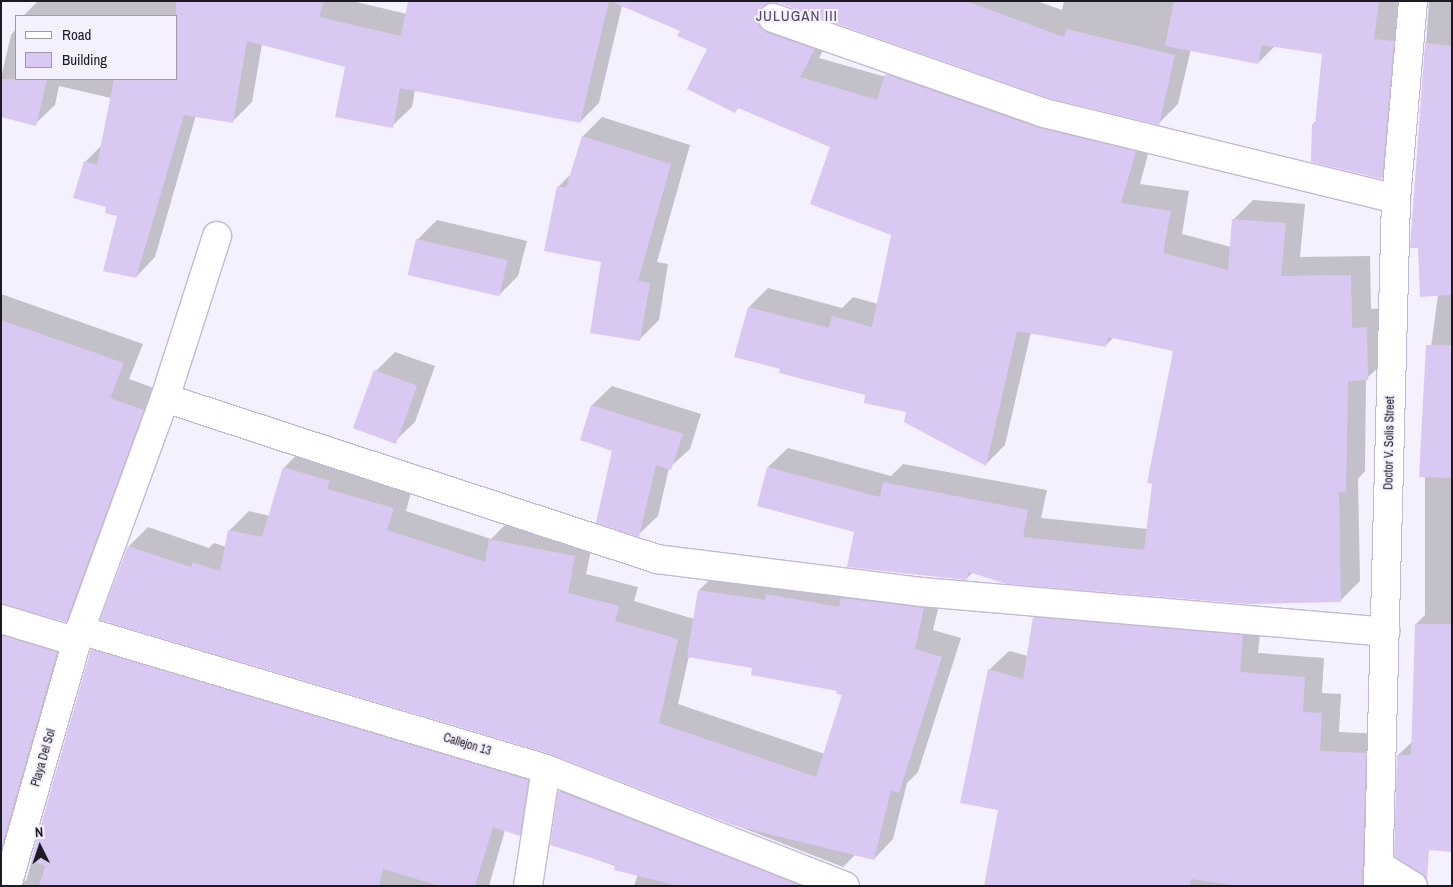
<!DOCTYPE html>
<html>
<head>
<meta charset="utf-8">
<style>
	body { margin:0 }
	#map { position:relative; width:1453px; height:887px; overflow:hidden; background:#f5f0fd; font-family:"Archivo Narrow",sans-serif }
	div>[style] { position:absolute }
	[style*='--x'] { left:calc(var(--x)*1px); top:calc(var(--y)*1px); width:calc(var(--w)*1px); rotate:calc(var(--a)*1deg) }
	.shadow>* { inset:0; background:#0003 }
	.building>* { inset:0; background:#d9c9f2; transform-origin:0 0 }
	.roads { filter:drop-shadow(1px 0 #c4b8d7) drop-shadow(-1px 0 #c4b8d7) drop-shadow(0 1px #c4b8d7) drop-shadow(0 -1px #c4b8d7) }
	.minor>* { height:28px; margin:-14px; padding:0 14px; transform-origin:14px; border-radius:14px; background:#fff }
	span { translate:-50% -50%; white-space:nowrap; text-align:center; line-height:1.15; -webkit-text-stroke:4px #f5f0fd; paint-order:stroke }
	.street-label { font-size:12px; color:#1e1a25 }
	.quarter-label { font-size:15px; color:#534963; letter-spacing:1px }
	.frame { position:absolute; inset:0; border:2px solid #1e1a25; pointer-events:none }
	.legend { position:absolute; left:15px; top:15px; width:162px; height:65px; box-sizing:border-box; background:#f5f0fd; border:1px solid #9f9aa7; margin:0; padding:6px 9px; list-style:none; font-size:15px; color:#1e1a25 }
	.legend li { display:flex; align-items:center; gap:10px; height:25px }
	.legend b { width:25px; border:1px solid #9f9aa7 }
	.north { position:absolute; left:15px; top:822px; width:50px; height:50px; -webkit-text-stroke:4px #f5f0fd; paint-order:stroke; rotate:356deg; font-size:14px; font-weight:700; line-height:20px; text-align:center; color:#1e1a25 }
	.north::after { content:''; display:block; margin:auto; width:18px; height:22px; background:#1e1a25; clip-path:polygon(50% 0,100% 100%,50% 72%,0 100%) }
</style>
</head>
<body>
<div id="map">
	<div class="shadow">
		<i style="clip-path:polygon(38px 1px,352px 1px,407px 14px,409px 1px,1037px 1px,1062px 10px,1064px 1px,1414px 1px,1401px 158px,1382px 178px,1313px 124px,1317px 120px,1323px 53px,1275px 46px,1258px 63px,1191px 49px,1178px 104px,1158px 124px,777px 1px,781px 9px,833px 30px,819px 58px,886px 77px,906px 55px,1059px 109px,1154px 132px,1140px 184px,1189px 191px,1182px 234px,1231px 247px,1234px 219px,1253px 200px,1305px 204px,1300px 257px,1370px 256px,1371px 309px,1386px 308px,1387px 359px,1366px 379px,1365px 471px,1358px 479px,1360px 581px,1340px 601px,973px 572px,966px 579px,855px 531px,768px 467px,788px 448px,891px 476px,903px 464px,1047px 490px,1041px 518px,1148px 529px,1174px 350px,1114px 337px,1105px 346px,1031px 332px,1005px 445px,986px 464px,908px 411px,867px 394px,781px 368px,749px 307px,768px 288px,842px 308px,853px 297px,878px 304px,892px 234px,832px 146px,739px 107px,735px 112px,709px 48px,681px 30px,622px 6px,599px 103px,580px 122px,415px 90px,412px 107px,392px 126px,346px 66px,262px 44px,252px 102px,233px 121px,196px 115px,155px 257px,136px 277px,119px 215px,107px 206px,85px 162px,102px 145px,111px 98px,59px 86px,55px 105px,35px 124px,1px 116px,1px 78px,11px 35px,16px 29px,16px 79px,176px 79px,176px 16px,23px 16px)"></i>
		<i style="clip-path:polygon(1452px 1px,1452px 851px,1398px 755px,1413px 741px,1416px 624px,1425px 615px,1425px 393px,1438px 295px,1419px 247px,1412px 247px,1429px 1px)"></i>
		<i style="clip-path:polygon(602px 117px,690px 145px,657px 262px,668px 264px,659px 320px,640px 339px,603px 261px,558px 187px,572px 173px,583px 136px)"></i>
		<i style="clip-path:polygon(437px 220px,527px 241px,518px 276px,499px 295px,417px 240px)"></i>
		<i style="clip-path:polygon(1px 294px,143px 344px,129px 379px,162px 391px,85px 602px,66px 621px,7px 603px,8px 610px,76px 633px,15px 877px,26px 881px,92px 650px,111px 631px,547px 761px,539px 815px,520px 834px,505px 830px,489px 886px,1px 886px)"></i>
		<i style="clip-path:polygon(395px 352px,435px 366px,415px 422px,395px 441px,376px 371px)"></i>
		<i style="clip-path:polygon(612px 386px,701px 414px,690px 449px,669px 468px,658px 516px,638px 535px,614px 450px,581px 440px,592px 405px)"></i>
		<i style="clip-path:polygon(evenodd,303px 448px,412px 489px,406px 511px,491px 539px,510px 520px,594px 537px,586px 574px,638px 587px,634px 601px,694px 619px,699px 590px,719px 571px,943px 589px,933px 630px,961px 638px,918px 772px,907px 783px,893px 839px,874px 859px,856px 854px,843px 867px,551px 753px,129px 546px,148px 527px,209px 548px,214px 543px,226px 547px,229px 531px,249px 511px,270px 516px,284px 468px,303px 448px,689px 656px,754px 666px,839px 690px,844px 694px,825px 754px,678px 704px,689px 656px)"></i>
		<i style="clip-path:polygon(1054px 598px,1262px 616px,1258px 653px,1324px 658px,1322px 693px,1341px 694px,1339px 732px,1385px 734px,1375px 886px,985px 886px,999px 809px,989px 670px,1009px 651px,1028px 656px,1034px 618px)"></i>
		<i style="clip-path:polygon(579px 772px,844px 886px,634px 886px,638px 874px,552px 844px,560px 791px)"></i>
	</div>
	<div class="building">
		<i style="clip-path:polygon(176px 1px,324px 1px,319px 17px,401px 36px,408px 1px,609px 1px,580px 123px,400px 88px,393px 128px,335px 117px,345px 67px,247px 41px,233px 123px,184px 115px,136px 278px,103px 271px,117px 216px,105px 213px,106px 207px,73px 198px,84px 161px,97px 165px,114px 79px,176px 79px)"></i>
		<i style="clip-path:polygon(610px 1px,965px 1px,1064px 37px,1066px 29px,1175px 55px,1159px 125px,1048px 98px,778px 3px,763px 6px,758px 13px,758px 21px,767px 33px,815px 49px,800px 77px,877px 100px,885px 74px,1039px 128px,1136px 151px,1121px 203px,1171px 211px,1163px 253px,1228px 270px,1232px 219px,1286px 223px,1281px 276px,1351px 275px,1352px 328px,1367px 327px,1368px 380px,1348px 381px,1346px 492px,1339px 492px,1341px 602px,1248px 604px,1006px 584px,969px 572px,966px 580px,847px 567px,854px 532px,757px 506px,767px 467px,880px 497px,883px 482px,1028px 510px,1023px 537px,1144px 550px,1152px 484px,1147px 483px,1173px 351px,1108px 337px,1106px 347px,1017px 331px,986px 466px,904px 422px,906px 412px,864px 403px,865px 395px,779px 373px,780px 369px,734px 357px,748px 307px,829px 328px,832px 316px,872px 327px,891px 235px,810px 204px,830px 147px,738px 108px,735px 113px,687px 89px,707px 49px,677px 36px,680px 31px)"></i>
		<i style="clip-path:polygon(1174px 1px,1379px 1px,1374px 39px,1394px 41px,1382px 179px,1311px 162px,1312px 124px,1315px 124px,1322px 54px,1262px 45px,1258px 64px,1165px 46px)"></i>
		<i style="clip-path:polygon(1425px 43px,1452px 46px,1452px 295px,1420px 297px,1418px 248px,1410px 248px)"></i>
		<i style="clip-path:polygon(1px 79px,47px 79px,36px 126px,1px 117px)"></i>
		<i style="clip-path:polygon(582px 136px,671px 164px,638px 281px,650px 283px,640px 341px,590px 333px,601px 262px,544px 251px,557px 186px,566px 188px)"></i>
		<i style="left:416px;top:239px;width:94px;height:37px;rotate:13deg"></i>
		<i style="clip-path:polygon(1px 320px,124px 363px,110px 398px,144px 410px,66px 622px,1px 604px)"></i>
		<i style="clip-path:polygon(1426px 345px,1452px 345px,1452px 478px,1419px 477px)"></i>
		<i style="left:374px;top:370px;width:46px;height:62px;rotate:20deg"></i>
		<i style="clip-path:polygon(591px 405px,683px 434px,671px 470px,656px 465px,639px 537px,596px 523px,612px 451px,580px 440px)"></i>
		<i style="clip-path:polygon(283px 467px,330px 481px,327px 489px,394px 508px,387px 530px,485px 562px,489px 539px,575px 556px,568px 593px,619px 606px,615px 621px,678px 639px,659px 723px,816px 777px,842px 695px,836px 694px,837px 691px,751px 675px,752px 668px,687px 657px,698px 590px,765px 600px,766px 594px,839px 607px,841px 598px,924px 608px,915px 649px,942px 657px,899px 793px,891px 790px,874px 860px,733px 825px,550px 754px,100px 620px,128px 546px,191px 567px,193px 562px,220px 571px,228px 530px,262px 537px)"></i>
		<i style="clip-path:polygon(1033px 617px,1243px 635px,1240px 672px,1305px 677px,1303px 712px,1322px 713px,1320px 751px,1366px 753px,1362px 886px,1238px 886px,1191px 879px,1190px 886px,984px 886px,998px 810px,960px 803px,988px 669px,1023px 679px)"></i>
		<i style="clip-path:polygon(1415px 624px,1452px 624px,1452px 852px,1429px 850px,1427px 880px,1394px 856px,1397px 755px,1411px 755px)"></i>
		<i style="clip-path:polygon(1px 635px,57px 652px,1px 849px)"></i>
		<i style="clip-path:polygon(91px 649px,528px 780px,520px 836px,493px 827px,475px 886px,440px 886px,383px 869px,379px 886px,39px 886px,45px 866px,31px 860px)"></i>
		<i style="clip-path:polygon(558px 791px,787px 880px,799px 886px,679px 886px,614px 870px,615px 865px,550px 845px)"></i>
	</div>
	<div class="roads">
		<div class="minor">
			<i style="--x:773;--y:18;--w:287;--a:19.3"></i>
			<i style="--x:1044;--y:113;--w:362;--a:13.7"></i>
			<i style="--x:165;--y:398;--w:518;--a:18.12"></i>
			<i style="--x:657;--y:559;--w:266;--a:7.1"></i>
			<i style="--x:921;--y:592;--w:466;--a:4.9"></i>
			<i style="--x:1;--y:619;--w:79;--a:16.8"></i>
			<i style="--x:80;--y:630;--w:486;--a:16.6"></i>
			<i style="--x:546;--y:769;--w:321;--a:21.4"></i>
			<i style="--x:1379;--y:865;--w:40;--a:32"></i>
			<i style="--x:7;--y:886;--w:266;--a:-74.1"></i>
			<i style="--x:80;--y:630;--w:247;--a:-69.9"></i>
			<i style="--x:165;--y:398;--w:170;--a:-72.2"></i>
			<i style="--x:528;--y:886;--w:118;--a:-81.3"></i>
			<i style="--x:1378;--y:886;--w:687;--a:-88.5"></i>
			<i style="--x:1396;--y:199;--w:199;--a:-85.1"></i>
		</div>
	</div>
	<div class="street-label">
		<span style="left:1390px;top:443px;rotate:-89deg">Doctor V. Solis Street</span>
		<span style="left:467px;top:745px;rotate:17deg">Callejon 13</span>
		<span style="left:44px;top:758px;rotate:-74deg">Playa Del Sol</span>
	</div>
	<div class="quarter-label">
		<span style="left:797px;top:16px">JULUGAN III</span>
	</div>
	<div class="frame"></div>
	<ul class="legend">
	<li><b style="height:6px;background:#fff"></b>Road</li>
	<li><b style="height:14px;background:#d9c9f2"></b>Building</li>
	</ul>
	<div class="north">N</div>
</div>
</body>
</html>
